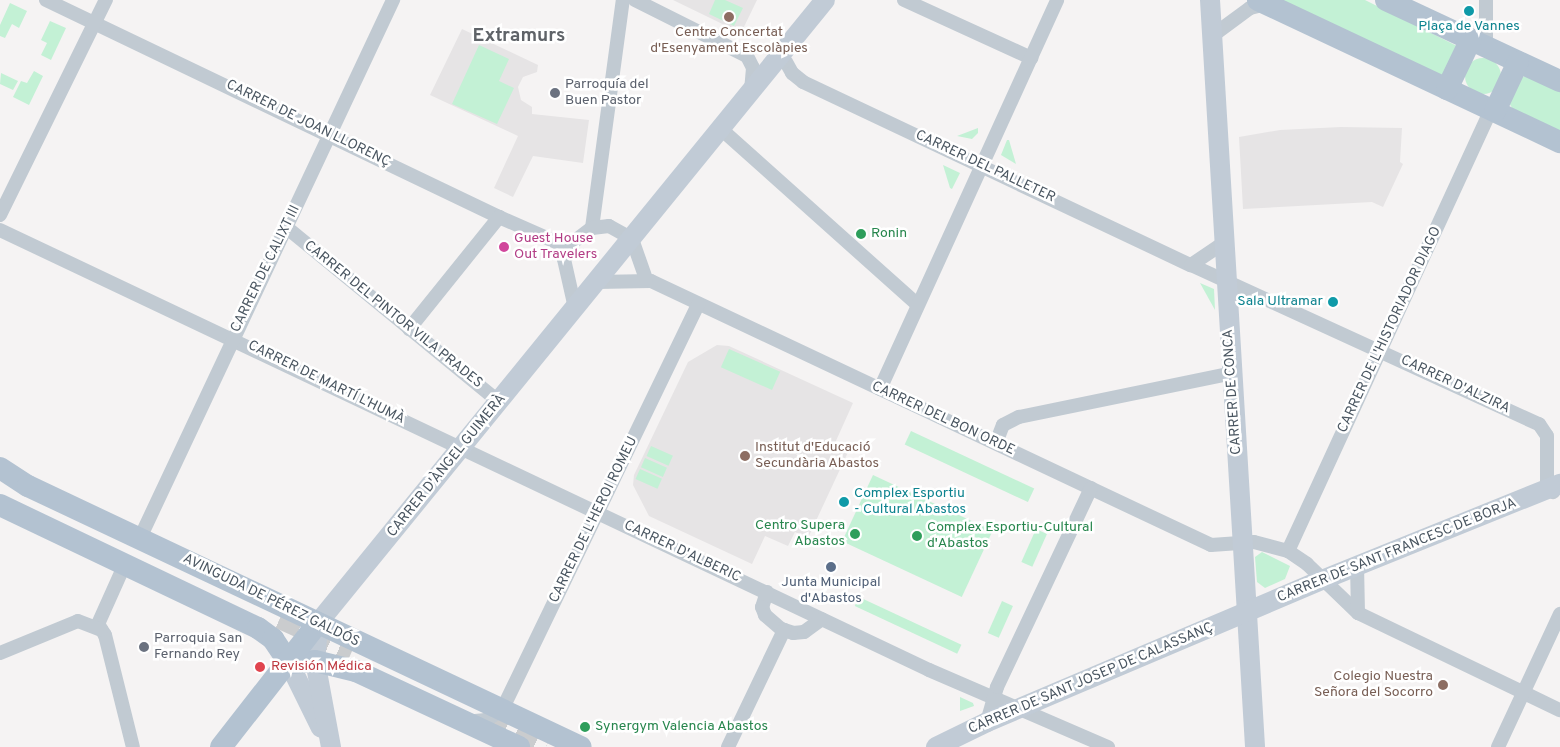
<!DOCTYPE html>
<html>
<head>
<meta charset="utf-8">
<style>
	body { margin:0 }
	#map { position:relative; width:1560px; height:747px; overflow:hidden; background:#f5f3f3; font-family:Overpass,sans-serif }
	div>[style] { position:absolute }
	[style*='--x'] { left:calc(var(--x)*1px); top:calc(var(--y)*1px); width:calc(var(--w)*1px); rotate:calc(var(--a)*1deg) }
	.education>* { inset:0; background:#e6e4e5 }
	.green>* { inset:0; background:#c3f1d5; transform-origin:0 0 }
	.round { border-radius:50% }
	.primary-tunnel>* { height:22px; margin-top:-11px; transform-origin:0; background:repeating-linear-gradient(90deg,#caccce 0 22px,transparent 0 33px) }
	.street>* { height:14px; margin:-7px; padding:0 7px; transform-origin:7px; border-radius:7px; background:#c1cad2 }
	.secondary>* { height:20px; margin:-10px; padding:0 10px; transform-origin:10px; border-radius:10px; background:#c1cbd6 }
	.primary>* { height:22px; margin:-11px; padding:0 11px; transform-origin:11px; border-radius:11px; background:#b3c2d1 }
	.dots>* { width:14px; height:14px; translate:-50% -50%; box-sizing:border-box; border:2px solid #fff; border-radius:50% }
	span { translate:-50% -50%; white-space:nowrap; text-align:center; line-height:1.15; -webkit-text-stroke:5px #fff; paint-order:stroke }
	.culture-label { font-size:14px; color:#0d838f }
	.right { translate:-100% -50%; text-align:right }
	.left { translate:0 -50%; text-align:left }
	.education-label { font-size:14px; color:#785e54 }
	.worship-label { font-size:14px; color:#5b616d }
	.street-label { font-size:14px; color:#4a5661 }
	.leisure-label { font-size:14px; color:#27864d }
	.hotel-label { font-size:14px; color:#b23c85 }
	.service-label { font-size:14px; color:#4e5e75 }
	.health-label { font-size:14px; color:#be3a42 }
	.district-label { font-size:19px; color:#5f6368; font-weight:700 }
</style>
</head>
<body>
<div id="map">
	<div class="education">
		<i style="clip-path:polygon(673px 0,757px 0,741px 33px)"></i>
		<i style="clip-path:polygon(462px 29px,538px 65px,537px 72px,523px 77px,518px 87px,521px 100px,532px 107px,532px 114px,589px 120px,583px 163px,533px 156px,513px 197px,494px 188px,518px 136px,430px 95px)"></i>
		<i style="clip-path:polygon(1341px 127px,1402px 128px,1400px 162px,1403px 164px,1383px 207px,1372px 202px,1243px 209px,1239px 137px,1280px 130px)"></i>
		<i style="clip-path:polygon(717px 345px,729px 346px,853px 403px,835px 443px,849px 450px,808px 538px,795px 532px,788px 546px,765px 536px,752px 564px,649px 516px,633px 485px,634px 475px,688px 362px)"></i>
	</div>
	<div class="green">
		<i style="clip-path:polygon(715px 0,725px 0,743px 8px,734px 26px,709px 14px)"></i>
		<i style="clip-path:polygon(1274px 0,1365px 0,1457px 46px,1443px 76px)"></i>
		<i style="clip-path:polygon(10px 3px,27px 11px,19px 28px,12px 24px,5px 38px,0 36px,0 25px)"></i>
		<i style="clip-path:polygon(50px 21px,66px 28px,51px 60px,41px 55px,47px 43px,41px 40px)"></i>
		<i style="clip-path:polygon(479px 45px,509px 59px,499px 81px,514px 88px,497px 124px,452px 104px)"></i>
		<i class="round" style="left:1465px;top:58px;width:36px;height:36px"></i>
		<i style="clip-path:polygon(34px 71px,43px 76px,29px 105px,13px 97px,21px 81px,27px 83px)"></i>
		<i style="clip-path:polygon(1px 73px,18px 81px,13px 90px,0 84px)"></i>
		<i style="clip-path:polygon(1527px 76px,1560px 91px,1560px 131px,1514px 111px,1509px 103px,1521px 77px)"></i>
		<i style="clip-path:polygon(978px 128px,978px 133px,972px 139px,957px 136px)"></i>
		<i style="clip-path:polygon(1007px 140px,1009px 140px,1016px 164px,1001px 155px)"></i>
		<i style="clip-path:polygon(943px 165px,960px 173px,952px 189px,950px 188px)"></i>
		<i style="clip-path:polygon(1200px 283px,1214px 289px,1215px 310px)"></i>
		<i style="left:729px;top:349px;width:56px;height:20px;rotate:24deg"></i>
		<i style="left:911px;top:431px;width:136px;height:15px;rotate:25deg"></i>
		<i style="left:651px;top:446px;width:24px;height:11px;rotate:24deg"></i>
		<i style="left:645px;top:458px;width:24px;height:10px;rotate:24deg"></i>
		<i style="left:640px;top:469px;width:24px;height:11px;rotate:24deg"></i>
		<i style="left:873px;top:475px;width:132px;height:73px;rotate:25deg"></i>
		<i style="left:1036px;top:529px;width:12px;height:36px;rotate:24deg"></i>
		<i style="clip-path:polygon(1262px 552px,1290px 566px,1285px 579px,1265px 588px,1257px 582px,1255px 557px)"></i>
		<i style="left:859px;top:597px;width:113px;height:10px;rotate:25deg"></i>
		<i style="left:1002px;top:601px;width:12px;height:35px;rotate:24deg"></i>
		<i style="clip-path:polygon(960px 697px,973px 703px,974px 706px,960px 711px)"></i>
	</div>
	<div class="primary-tunnel">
		<i style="--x:280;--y:618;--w:48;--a:24.4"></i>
		<i style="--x:308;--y:637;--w:46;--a:23.2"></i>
		<i style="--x:486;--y:719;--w:66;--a:25"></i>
	</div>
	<div class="street">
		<i style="--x:46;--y:0;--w:502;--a:25.6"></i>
		<i style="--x:499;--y:217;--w:62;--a:23.7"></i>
		<i style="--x:556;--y:242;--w:16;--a:4"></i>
		<i style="--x:635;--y:0;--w:125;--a:26.6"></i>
		<i style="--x:747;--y:56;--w:13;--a:63"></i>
		<i style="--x:753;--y:68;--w:23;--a:95"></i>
		<i style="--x:904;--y:0;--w:140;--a:24.5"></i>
		<i style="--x:1486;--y:0;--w:46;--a:90"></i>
		<i style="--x:1212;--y:36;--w:47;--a:-36.4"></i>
		<i style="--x:1250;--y:8;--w:16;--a:-14"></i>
		<i style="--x:786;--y:62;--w:13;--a:61"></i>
		<i style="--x:792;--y:73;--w:14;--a:39"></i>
		<i style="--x:803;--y:82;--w:429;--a:25.3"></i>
		<i style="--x:1191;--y:265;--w:383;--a:24.6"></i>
		<i style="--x:1539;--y:424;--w:14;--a:56"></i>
		<i style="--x:1547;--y:436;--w:53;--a:90"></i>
		<i style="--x:1547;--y:489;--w:7;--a:27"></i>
		<i style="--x:721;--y:129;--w:263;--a:41.8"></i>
		<i style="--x:0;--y:215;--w:240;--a:-63.8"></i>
		<i style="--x:286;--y:227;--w:276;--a:39.4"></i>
		<i style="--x:592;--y:228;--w:230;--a:-82.3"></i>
		<i style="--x:0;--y:230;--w:1028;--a:25.34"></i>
		<i style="--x:929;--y:670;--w:195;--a:23.3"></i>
		<i style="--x:1191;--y:265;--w:41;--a:-34.1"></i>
		<i style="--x:597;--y:282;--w:54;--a:-1.1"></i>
		<i style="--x:651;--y:281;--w:619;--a:25.24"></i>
		<i style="--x:1211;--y:545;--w:43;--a:-4"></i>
		<i style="--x:1254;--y:542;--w:35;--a:15"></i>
		<i style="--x:1288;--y:551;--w:23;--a:34"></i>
		<i style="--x:1307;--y:564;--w:71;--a:43.9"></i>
		<i style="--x:1358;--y:613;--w:224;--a:25.7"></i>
		<i style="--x:575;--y:308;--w:50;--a:-102.7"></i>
		<i style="--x:564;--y:259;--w:18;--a:-63"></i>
		<i style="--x:572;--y:243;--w:25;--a:-37"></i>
		<i style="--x:592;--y:228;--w:17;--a:-7"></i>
		<i style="--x:609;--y:226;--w:26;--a:29"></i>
		<i style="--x:632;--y:239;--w:42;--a:70.7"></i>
		<i style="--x:409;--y:329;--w:144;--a:-51.2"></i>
		<i style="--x:880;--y:389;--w:427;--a:-65.5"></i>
		<i style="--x:996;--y:443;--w:19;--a:-69"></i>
		<i style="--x:1003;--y:425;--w:18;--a:-27"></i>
		<i style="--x:1019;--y:417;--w:218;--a:-11.6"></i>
		<i style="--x:140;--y:538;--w:595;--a:-64.81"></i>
		<i style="--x:1288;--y:551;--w:486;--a:-65.3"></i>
		<i style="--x:1357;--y:565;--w:48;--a:88.8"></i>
		<i style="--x:124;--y:566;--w:64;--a:114.1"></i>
		<i style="--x:98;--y:624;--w:13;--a:58"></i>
		<i style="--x:105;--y:635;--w:115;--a:76"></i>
		<i style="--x:767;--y:592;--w:16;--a:108"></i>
		<i style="--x:762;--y:607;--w:9;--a:69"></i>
		<i style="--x:765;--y:615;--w:21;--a:41"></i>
		<i style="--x:781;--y:629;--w:13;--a:18"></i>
		<i style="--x:793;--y:633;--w:11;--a:-5"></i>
		<i style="--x:804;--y:632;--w:22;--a:-36"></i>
		<i style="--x:0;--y:653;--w:84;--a:-22.3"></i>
		<i style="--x:78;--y:621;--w:25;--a:21"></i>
		<i style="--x:475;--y:721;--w:11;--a:-5"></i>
		<i style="--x:486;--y:720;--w:19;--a:-32"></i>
		<i style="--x:502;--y:710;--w:451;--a:-64.2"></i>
		<i style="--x:987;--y:722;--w:36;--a:-74"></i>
		<i style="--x:997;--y:687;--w:220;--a:-64.7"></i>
		<i style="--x:728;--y:747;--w:130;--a:-64.4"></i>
		<i style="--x:1498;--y:747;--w:147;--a:-65"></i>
	</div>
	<div class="secondary">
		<i style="--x:1210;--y:0;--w:748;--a:86.55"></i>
		<i style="--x:289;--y:663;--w:72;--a:63.8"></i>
		<i style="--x:331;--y:747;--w:87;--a:-100.5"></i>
		<i style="--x:315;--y:661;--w:38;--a:-85"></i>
		<i style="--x:318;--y:623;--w:803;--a:-50.86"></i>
		<i style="--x:936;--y:747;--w:57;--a:-26.1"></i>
		<i style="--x:987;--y:722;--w:364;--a:-23"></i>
		<i style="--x:1322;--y:580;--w:257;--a:-22"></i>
	</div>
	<div class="primary">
		<i style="--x:1258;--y:0;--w:334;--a:25.2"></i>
		<i style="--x:1386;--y:0;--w:192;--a:25"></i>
		<i style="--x:1447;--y:89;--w:55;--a:-64.4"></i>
		<i style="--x:1495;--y:111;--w:54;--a:-64.9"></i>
		<i style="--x:0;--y:468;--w:33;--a:33"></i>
		<i style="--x:28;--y:486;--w:611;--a:25.27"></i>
		<i style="--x:0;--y:505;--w:286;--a:25.5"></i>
		<i style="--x:258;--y:628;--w:19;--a:36"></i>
		<i style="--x:273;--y:639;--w:29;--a:56"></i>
		<i style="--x:289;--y:663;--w:26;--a:-4"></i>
		<i style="--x:315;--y:661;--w:42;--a:13.7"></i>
		<i style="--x:356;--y:671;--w:180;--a:25"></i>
		<i style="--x:221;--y:747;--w:157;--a:-52"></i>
	</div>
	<div class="dots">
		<i style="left:1469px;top:11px;background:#0f9aa8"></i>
		<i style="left:729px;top:17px;background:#8d6e63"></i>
		<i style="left:555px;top:93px;background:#6b7280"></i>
		<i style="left:861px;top:234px;background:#2e9e5b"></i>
		<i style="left:504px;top:247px;background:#d1479c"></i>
		<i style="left:1333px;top:302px;background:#0f9aa8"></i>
		<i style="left:745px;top:456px;background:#8d6e63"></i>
		<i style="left:844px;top:502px;background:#0f9aa8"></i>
		<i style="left:855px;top:534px;background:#2e9e5b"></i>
		<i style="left:917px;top:536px;background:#2e9e5b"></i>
		<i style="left:831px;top:567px;background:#5c6f8a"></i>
		<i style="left:144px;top:647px;background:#6b7280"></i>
		<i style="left:260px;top:667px;background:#e0444e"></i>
		<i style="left:1443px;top:685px;background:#8d6e63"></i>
		<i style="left:585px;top:727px;background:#2e9e5b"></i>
	</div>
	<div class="culture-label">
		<span style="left:1469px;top:27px">Plaça de Vannes</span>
		<span class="right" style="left:1323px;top:302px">Sala Ultramar</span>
		<span class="left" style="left:854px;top:502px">Complex Esportiu<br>- Cultural Abastos</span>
	</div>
	<div class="education-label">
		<span style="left:729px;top:41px">Centre Concertat<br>d'Esenyament Escolàpies</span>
		<span class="left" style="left:755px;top:456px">Institut d'Educació<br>Secundària Abastos</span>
		<span class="right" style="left:1433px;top:685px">Colegio Nuestra<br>Señora del Socorro</span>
	</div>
	<div class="worship-label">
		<span class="left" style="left:565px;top:93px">Parroquía del<br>Buen Pastor</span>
		<span class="left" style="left:154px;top:647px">Parroquia San<br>Fernando Rey</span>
	</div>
	<div class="street-label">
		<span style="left:308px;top:124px;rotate:26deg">CARRER DE JOAN LLORENÇ</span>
		<span style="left:985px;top:167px;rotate:25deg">CARRER DEL PALLETER</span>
		<span style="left:266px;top:269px;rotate:-64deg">CARRER DE CALIXT III</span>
		<span style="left:393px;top:315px;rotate:39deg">CARRER DEL PINTOR VILA PRADES</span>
		<span style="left:1390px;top:330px;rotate:-65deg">CARRER DE L'HISTORIADOR DIAGO</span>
		<span style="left:326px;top:383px;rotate:26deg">CARRER DE MARTÍ L’HUMÀ</span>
		<span style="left:1455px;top:385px;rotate:25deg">CARRER D'ALZIRA</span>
		<span style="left:1233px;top:392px;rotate:-94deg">CARRER DE CONCA</span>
		<span style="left:943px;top:419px;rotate:25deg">CARRER DEL BON ORDE</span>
		<span style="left:447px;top:466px;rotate:-51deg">CARRER D'ÀNGEL GUIMERÀ</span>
		<span style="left:594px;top:520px;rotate:-64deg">CARRER DE L'HEROI ROMEU</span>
		<span style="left:1397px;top:551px;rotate:-22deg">CARRER DE SANT FRANCESC DE BORJA</span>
		<span style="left:682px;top:552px;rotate:25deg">CARRER D'ALBERIC</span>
		<span style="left:271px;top:601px;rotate:26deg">AVINGUDA DE PÉREZ GALDÓS</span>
		<span style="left:1091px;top:679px;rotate:-23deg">CARRER DE SANT JOSEP DE CALASSANÇ</span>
	</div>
	<div class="leisure-label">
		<span class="left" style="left:871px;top:234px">Ronin</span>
		<span class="right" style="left:845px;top:534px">Centro Supera<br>Abastos</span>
		<span class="left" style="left:927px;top:536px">Complex Esportiu-Cultural<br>d'Abastos</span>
		<span class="left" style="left:595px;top:727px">Synergym Valencia Abastos</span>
	</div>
	<div class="hotel-label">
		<span class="left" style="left:514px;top:247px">Guest House<br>Out Travelers</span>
	</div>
	<div class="service-label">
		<span style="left:831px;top:591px">Junta Municipal<br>d'Abastos</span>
	</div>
	<div class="health-label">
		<span class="left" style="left:271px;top:667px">Revisión Médica</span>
	</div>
	<div class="district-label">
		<span style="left:519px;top:37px">Extramurs</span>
	</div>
</div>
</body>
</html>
